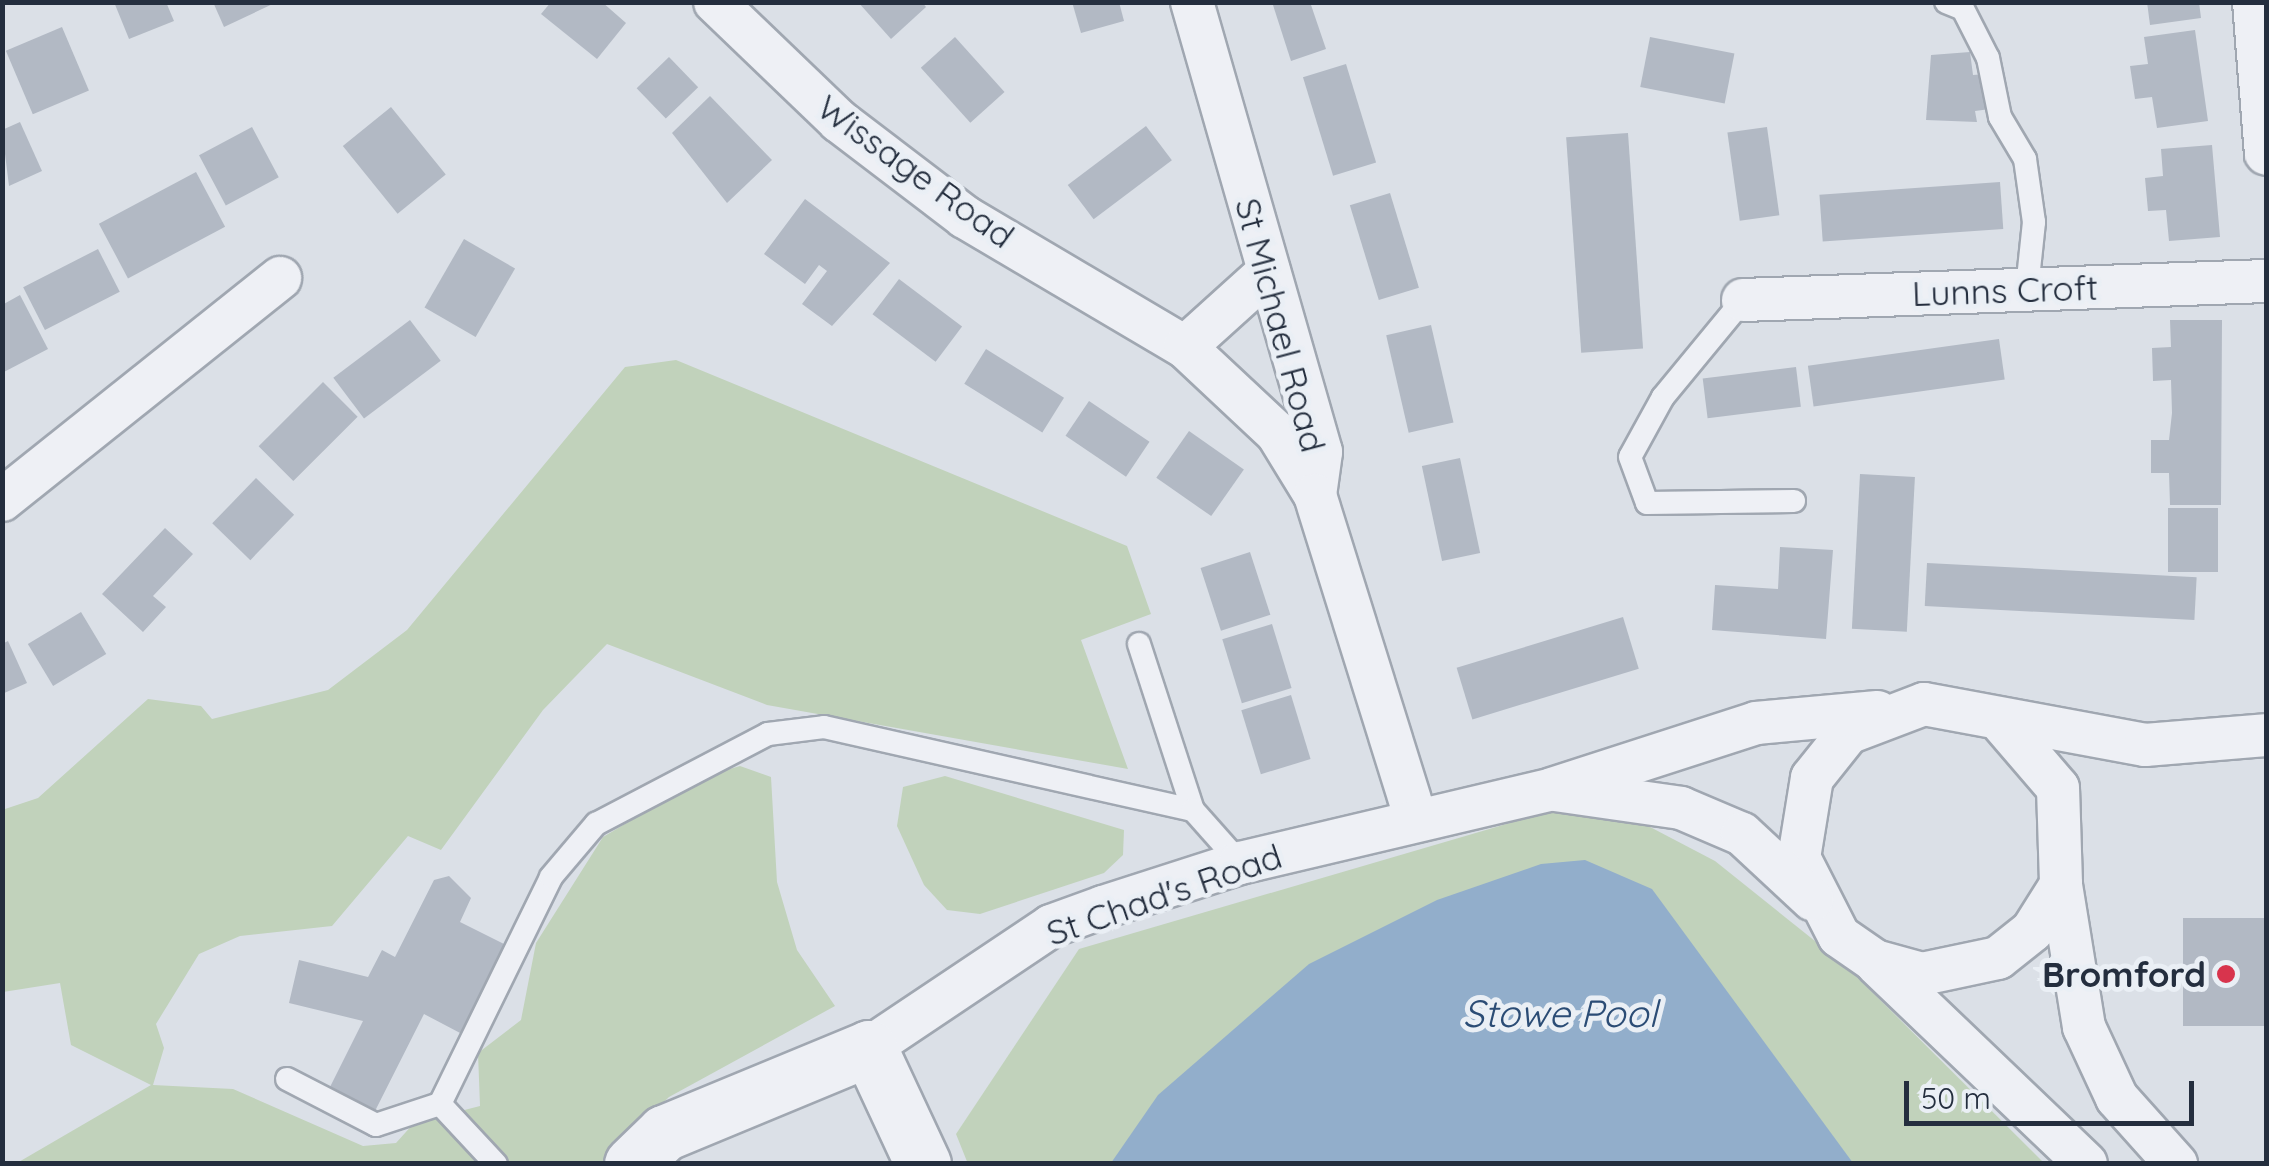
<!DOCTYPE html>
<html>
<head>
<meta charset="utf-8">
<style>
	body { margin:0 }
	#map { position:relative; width:2269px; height:1166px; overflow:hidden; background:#dbe0e7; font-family:Quicksand,sans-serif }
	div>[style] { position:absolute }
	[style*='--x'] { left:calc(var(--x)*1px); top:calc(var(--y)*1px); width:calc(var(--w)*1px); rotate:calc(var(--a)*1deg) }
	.green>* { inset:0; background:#c1d2bb }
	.water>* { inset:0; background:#92aecb }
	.building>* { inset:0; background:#b2b9c4; transform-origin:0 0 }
	.roads { filter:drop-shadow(2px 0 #a0a7b1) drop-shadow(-2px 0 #a0a7b1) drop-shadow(0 2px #a0a7b1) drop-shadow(0 -2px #a0a7b1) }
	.service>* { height:22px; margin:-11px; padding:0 11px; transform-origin:11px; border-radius:11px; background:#eef0f5 }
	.minor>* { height:42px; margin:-21px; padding:0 21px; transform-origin:21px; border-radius:21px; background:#eef0f5 }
	.tertiary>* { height:55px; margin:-27.5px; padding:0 27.5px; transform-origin:27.5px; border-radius:27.5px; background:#eef0f5 }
	.dots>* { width:28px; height:28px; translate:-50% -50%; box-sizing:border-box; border:5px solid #eaeff5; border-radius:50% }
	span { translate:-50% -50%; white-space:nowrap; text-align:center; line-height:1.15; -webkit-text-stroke:10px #eaeff5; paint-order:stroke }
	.street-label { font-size:35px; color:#242e3e }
	.poi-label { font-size:35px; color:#242e3e; font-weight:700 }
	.right { translate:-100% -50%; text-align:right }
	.water-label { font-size:38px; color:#2b4c75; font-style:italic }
	.frame { position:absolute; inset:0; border:5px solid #242e3e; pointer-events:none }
	.scale { position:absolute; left:1904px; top:1081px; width:290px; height:45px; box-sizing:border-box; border:5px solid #242e3e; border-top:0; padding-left:12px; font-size:30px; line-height:35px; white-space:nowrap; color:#242e3e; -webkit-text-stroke:8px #eaeff5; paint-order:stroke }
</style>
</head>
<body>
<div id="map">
	<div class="green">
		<i style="clip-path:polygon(676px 360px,1127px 546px,1151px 614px,1081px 640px,1128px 769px,767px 705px,607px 644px,543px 710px,441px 850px,408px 836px,332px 926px,240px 936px,199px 954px,156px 1024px,164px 1048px,153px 1085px,233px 1089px,363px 1146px,396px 1143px,414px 1123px,480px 1106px,478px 1053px,521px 1020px,536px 943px,603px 837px,706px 776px,740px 766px,771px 777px,777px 882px,797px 950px,835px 1006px,669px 1097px,602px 1163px,17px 1163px,151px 1085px,71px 1045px,60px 983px,3px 992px,2px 810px,38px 798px,148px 699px,201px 706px,212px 719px,328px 690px,407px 630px,625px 367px)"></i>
		<i style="clip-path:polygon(945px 776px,1124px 830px,1123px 855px,1104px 873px,980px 914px,947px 910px,924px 885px,897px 826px,903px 787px)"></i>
		<i style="clip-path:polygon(1558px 809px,1631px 817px,1715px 861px,1845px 965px,2044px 1163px,968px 1164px,956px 1134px,1079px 949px)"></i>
	</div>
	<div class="water">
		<i style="clip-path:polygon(1585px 860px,1652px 889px,1853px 1163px,1111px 1163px,1158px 1095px,1309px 964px,1437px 900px,1541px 864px)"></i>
	</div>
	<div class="building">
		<i style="clip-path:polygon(114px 2px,166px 2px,174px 21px,129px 39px)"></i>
		<i style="clip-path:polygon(213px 2px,277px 2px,224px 27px)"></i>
		<i style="clip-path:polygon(551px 2px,602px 2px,626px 23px,597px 59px,541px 14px)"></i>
		<i style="clip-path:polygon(858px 2px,922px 2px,926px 7px,891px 39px)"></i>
		<i style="clip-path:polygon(1072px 2px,1119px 2px,1124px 21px,1081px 33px)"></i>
		<i style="clip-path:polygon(1310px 2px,1326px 49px,1291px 61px,1272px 2px)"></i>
		<i style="clip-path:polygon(2147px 2px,2199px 2px,2201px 18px,2150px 25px)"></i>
		<i style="left:62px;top:27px;width:69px;height:61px;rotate:67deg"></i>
		<i style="clip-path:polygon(2195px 30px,2208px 121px,2157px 128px,2152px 97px,2135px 99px,2130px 66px,2148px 64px,2144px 37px)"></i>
		<i style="left:955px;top:37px;width:74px;height:46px;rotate:48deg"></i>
		<i style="left:1650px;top:37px;width:86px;height:51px;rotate:11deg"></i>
		<i style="clip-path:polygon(1970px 52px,1973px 75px,1986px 74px,1990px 109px,1975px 111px,1977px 122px,1926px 120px,1931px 55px)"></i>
		<i style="left:669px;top:57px;width:42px;height:45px;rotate:46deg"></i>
		<i style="left:1346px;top:64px;width:103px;height:45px;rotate:73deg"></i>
		<i style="clip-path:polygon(710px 96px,772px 160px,727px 203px,672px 133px)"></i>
		<i style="left:391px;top:107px;width:87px;height:62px;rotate:51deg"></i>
		<i style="clip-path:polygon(20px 122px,42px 171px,9px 186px,2px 130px)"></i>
		<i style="left:1146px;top:126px;width:43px;height:98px;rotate:53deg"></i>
		<i style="left:252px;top:127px;width:57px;height:60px;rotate:62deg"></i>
		<i style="left:1767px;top:127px;width:89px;height:40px;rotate:82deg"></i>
		<i style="left:1628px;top:133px;width:216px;height:62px;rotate:86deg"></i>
		<i style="clip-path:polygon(2212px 145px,2220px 237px,2169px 241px,2166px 210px,2148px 211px,2145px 178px,2163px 176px,2161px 149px)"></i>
		<i style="left:196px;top:172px;width:62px;height:110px;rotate:62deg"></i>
		<i style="left:2000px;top:182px;width:47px;height:181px;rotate:86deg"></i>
		<i style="left:1390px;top:193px;width:99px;height:42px;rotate:73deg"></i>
		<i style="clip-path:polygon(805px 199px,890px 263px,832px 326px,802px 304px,827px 271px,819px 265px,805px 284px,764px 254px)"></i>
		<i style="left:464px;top:239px;width:59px;height:79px;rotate:30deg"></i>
		<i style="left:98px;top:249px;width:48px;height:84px;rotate:63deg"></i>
		<i style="left:899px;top:279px;width:79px;height:44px;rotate:37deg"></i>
		<i style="clip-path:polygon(20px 295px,48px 349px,2px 373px,2px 305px)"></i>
		<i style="left:410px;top:320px;width:51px;height:96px;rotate:53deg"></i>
		<i style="clip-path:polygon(2170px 320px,2222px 320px,2221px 505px,2170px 505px,2169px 473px,2151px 473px,2151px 440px,2169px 440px,2172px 413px,2171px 380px,2153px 381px,2152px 348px,2171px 347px)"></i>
		<i style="left:1431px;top:325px;width:100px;height:46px;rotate:77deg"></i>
		<i style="left:1999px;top:339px;width:41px;height:193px;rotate:82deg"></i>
		<i style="left:986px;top:349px;width:92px;height:41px;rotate:32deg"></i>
		<i style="left:1796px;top:367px;width:40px;height:94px;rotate:83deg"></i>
		<i style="left:323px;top:382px;width:49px;height:91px;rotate:45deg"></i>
		<i style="left:1089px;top:401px;width:73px;height:42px;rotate:34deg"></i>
		<i style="left:1189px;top:431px;width:67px;height:57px;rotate:35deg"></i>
		<i style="left:1460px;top:458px;width:97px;height:39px;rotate:78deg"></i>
		<i style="left:1860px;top:474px;width:55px;height:155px;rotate:3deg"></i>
		<i style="left:256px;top:478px;width:53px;height:63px;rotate:44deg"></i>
		<i style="left:2168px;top:508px;width:50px;height:64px"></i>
		<i style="clip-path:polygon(165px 528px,193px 554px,153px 596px,166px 607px,143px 632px,102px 594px)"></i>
		<i style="clip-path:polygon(1780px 547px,1833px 550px,1826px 639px,1712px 630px,1715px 585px,1778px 589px)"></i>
		<i style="left:1250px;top:552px;width:66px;height:52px;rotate:72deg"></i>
		<i style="left:1927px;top:563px;width:270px;height:43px;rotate:3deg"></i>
		<i style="left:81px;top:612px;width:49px;height:62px;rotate:59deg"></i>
		<i style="left:1623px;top:617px;width:54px;height:174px;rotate:73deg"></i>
		<i style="left:1272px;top:624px;width:67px;height:52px;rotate:73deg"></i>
		<i style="clip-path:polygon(8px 641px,27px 683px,2px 694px,2px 644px)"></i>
		<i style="left:1291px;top:695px;width:67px;height:52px;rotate:73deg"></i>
		<i style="clip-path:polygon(449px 876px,471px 898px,460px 922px,508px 946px,462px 1034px,424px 1014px,373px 1115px,328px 1091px,363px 1021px,289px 1003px,299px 960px,368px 977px,382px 950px,395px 957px,434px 880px)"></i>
		<i style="left:2266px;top:918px;width:108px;height:83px;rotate:90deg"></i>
	</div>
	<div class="roads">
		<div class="service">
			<i style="--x:1946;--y:2;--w:18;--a:22"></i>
			<i style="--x:1963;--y:9;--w:55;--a:63"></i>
			<i style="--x:1988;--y:58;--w:60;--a:78.5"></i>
			<i style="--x:2000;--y:117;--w:49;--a:59.2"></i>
			<i style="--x:2025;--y:159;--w:64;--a:81.9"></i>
			<i style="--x:2034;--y:222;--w:67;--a:96"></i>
			<i style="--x:1743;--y:300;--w:126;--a:129.5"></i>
			<i style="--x:1663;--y:397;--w:68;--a:118.8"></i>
			<i style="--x:1630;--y:457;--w:49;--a:69.7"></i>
			<i style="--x:1647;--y:503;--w:147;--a:-0.8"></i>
			<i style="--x:1139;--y:644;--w:175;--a:72"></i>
			<i style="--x:287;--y:1079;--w:100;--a:27.3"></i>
			<i style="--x:376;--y:1125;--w:67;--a:-18.2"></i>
			<i style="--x:440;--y:1104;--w:253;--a:-63.9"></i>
			<i style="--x:551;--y:877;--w:70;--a:-49.7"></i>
			<i style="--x:596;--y:824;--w:194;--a:-27.6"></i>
			<i style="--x:768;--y:734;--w:56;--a:-7.1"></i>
			<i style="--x:824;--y:727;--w:378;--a:12.7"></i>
			<i style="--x:1193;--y:810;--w:71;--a:48.4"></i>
			<i style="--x:440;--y:1104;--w:82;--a:47"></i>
		</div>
		<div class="minor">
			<i style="--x:715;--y:2;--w:172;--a:43.8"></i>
			<i style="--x:839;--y:121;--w:158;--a:37.3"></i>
			<i style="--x:965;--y:217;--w:256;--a:30.6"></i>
			<i style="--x:1185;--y:347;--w:126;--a:43.1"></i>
			<i style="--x:1277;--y:433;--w:73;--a:58.5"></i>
			<i style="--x:1192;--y:2;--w:468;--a:74"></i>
			<i style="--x:1321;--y:452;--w:43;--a:97.9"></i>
			<i style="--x:1315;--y:495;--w:340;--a:72.7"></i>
			<i style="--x:2254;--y:2;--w:152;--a:85.5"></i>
			<i style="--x:1743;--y:300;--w:523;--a:-2.08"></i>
			<i style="--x:1185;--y:347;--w:113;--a:-42.1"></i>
			<i style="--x:2;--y:500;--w:356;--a:-38.6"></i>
			<i style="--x:2003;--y:724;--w:84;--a:49.3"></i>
			<i style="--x:2058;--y:788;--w:97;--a:88.2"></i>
			<i style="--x:2061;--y:885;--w:54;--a:122.2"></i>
			<i style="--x:2032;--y:931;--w:43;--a:141.5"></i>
			<i style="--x:1998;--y:958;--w:78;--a:168.1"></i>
			<i style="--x:1922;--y:974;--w:49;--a:-164.5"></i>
			<i style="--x:1875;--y:961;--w:44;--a:-145.2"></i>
			<i style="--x:1839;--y:936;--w:88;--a:-117.1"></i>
			<i style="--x:1799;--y:858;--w:81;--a:-80.8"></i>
			<i style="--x:1812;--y:778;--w:58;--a:-51.3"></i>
			<i style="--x:1848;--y:733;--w:81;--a:-20.9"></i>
			<i style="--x:1924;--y:704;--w:225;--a:10.5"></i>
			<i style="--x:2145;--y:745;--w:121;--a:-4.7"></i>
			<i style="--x:1555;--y:790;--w:127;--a:8.1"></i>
			<i style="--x:1681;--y:808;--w:66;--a:23.1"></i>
			<i style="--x:1742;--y:834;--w:96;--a:42.9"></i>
			<i style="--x:2061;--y:885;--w:144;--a:80.8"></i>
			<i style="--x:2084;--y:1027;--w:78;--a:65.1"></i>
			<i style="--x:2117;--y:1098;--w:89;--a:48.2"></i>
			<i style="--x:1877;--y:964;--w:289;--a:43.7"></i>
			<i style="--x:869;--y:1048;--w:219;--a:-33.8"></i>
			<i style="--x:1051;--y:926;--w:55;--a:-20.1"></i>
			<i style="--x:1103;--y:907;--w:144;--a:-17.8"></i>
			<i style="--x:1240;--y:863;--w:321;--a:-13.3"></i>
			<i style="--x:1552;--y:789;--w:214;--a:-17.9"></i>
			<i style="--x:1756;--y:723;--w:122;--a:-5.2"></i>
		</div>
		<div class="tertiary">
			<i style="--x:632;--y:1164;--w:45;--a:-44.1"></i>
			<i style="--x:664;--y:1133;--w:222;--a:-22.5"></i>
			<i style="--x:869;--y:1048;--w:128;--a:65"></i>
		</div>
	</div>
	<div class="dots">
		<i style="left:2226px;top:974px;background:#d8344d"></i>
	</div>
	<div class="street-label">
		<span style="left:916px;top:171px;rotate:36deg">Wissage Road</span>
		<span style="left:2005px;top:290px;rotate:-2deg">Lunns Croft</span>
		<span style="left:1281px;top:325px;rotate:75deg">St Michael Road</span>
		<span style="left:1164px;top:894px;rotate:-19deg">St Chad's Road</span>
	</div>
	<div class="poi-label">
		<span class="right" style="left:2206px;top:974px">Bromford</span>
	</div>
	<div class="water-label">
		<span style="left:1560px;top:1014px">Stowe Pool</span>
	</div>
	<div class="frame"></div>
	<div class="scale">50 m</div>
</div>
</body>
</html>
